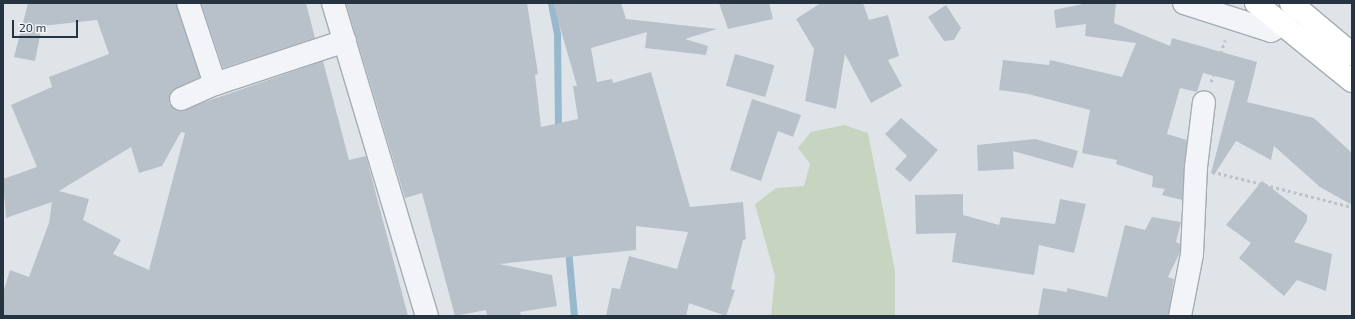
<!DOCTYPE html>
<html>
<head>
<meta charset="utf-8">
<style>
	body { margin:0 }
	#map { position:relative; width:1355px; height:319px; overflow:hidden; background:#dfe4e9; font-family:"Exo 2",sans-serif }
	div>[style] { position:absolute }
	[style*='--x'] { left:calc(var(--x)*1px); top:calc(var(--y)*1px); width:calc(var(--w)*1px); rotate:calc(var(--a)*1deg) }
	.green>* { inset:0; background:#c7d4bf }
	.stream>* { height:7px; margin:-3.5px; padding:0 3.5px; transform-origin:3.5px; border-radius:3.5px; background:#97b8cd }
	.building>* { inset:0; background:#b8c1ca; transform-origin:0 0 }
	.path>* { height:2.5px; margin-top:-1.25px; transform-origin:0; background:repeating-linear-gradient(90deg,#bdc2c8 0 3px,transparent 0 6px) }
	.roads { filter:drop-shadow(1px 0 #a4acb4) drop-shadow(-1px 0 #a4acb4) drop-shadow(0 1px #a4acb4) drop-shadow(0 -1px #a4acb4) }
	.minor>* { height:22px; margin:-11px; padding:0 11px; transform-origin:11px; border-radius:11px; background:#f2f4f7 }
	.trunk>* { height:22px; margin:-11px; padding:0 11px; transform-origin:11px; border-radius:11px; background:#fff }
	span { translate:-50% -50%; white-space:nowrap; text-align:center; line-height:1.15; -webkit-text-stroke:3.5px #eef3f7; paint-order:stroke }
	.frame { position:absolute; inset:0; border:4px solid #263442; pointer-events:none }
	.scale { position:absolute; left:12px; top:20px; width:66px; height:18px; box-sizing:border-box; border:2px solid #263442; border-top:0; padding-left:5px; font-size:12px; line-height:14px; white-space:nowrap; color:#263442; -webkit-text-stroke:3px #eef3f7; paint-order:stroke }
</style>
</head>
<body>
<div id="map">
	<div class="green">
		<i style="clip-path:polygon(844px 125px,868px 133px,895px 271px,895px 316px,771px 316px,775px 276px,755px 204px,776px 188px,804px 186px,810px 164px,798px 148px,811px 132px)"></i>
	</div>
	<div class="stream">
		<i style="--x:551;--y:3;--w:32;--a:79"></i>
		<i style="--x:557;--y:34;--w:99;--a:89.4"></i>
		<i style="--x:568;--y:249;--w:67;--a:84.9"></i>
	</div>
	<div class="building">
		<i style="clip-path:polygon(evenodd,28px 3px,176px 3px,200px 77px,171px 92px,169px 104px,179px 111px,323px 61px,349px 160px,366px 156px,408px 316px,3px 316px,3px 293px,10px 270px,29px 277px,49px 223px,52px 202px,6px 218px,3px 179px,37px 167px,11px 105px,52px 87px,49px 77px,109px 54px,97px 20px,42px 26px,35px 61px,14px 57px,28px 3px,181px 132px,185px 133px,149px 270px,113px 254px,121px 240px,83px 220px,89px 199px,59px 191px,131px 147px,139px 173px,162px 166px,181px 132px)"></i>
		<i style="clip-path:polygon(201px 3px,306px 3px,315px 38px,223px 68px)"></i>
		<i style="clip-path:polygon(346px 3px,527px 3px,538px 74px,535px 75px,541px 127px,578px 119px,573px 86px,577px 86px,553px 3px,621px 3px,626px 19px,717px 29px,685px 39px,708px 46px,706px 55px,645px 48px,647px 32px,591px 48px,597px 82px,612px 79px,613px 83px,651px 72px,690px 207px,743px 202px,746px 239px,743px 240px,731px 289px,735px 290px,726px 316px,689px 303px,686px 316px,606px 316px,612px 288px,620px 289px,629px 256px,677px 269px,688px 232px,636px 226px,636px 250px,499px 264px,552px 275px,557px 306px,520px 312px,521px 316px,487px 316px,486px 310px,455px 316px,422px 193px,405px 198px)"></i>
		<i style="clip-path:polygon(719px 3px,769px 3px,773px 19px,728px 29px)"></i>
		<i style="clip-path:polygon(821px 3px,863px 3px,869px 20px,888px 15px,899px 56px,888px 60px,902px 86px,871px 103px,845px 54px,836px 109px,805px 101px,814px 49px,796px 19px)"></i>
		<i style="clip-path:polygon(1088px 3px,1116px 3px,1114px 23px,1170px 46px,1172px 38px,1257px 62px,1247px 102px,1314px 118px,1352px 153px,1352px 205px,1320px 187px,1274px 146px,1271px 160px,1236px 141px,1214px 175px,1211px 173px,1235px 81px,1203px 73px,1197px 92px,1180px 88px,1167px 134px,1187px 140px,1182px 200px,1162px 195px,1165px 189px,1152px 187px,1153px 176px,1116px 164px,1117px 160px,1082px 153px,1090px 110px,1028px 94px,999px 90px,1003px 60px,1049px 65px,1050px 60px,1122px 77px,1136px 43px,1085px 36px,1086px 24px,1056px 28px,1054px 10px)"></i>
		<i style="clip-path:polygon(946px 5px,961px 28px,954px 40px,944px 41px,928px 17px)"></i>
		<i style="left:735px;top:54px;width:41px;height:33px;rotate:16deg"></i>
		<i style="clip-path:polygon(752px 99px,801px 115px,793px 137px,778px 131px,761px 181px,730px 170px)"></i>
		<i style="clip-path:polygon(901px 118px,938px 150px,910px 182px,895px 169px,907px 156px,885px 134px)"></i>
		<i style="clip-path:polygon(1035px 139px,1078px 151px,1073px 168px,1013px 151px,1014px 169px,978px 171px,977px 145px)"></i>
		<i style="clip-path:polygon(1262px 181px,1307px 215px,1307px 221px,1294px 242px,1332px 254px,1326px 291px,1297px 280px,1284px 296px,1239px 258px,1251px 243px,1226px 225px)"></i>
		<i style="clip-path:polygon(963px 194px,963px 215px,999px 225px,1001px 217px,1055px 224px,1060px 199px,1086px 204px,1074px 253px,1039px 245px,1034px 275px,952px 262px,956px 233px,916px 234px,915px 195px)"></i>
		<i style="clip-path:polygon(1152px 217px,1181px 222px,1176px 242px,1180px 244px,1180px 252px,1168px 277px,1174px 279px,1168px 316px,1038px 316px,1043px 288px,1067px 292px,1067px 288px,1107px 297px,1125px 225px,1145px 230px)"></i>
	</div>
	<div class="path">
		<i style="--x:1211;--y:82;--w:44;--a:-71.6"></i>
		<i style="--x:1218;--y:173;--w:138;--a:14.2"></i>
	</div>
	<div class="roads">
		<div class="minor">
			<i style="--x:333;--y:3;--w:327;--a:73.3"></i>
			<i style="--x:1184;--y:3;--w:91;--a:17.8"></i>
			<i style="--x:1271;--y:31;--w:15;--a:-32"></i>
			<i style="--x:215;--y:84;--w:137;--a:-18.3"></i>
			<i style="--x:181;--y:99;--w:37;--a:-24"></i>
			<i style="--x:215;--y:84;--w:85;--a:-108.4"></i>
			<i style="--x:1180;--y:316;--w:63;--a:-79"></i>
			<i style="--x:1192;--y:254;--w:87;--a:-87.4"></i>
			<i style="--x:1196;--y:167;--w:65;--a:-83"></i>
		</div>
		<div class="trunk">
			<i style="--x:1256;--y:3;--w:124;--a:39.1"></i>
			<i style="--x:1291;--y:3;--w:80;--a:39.9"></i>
		</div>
	</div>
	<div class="frame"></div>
	<div class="scale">20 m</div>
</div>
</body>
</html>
